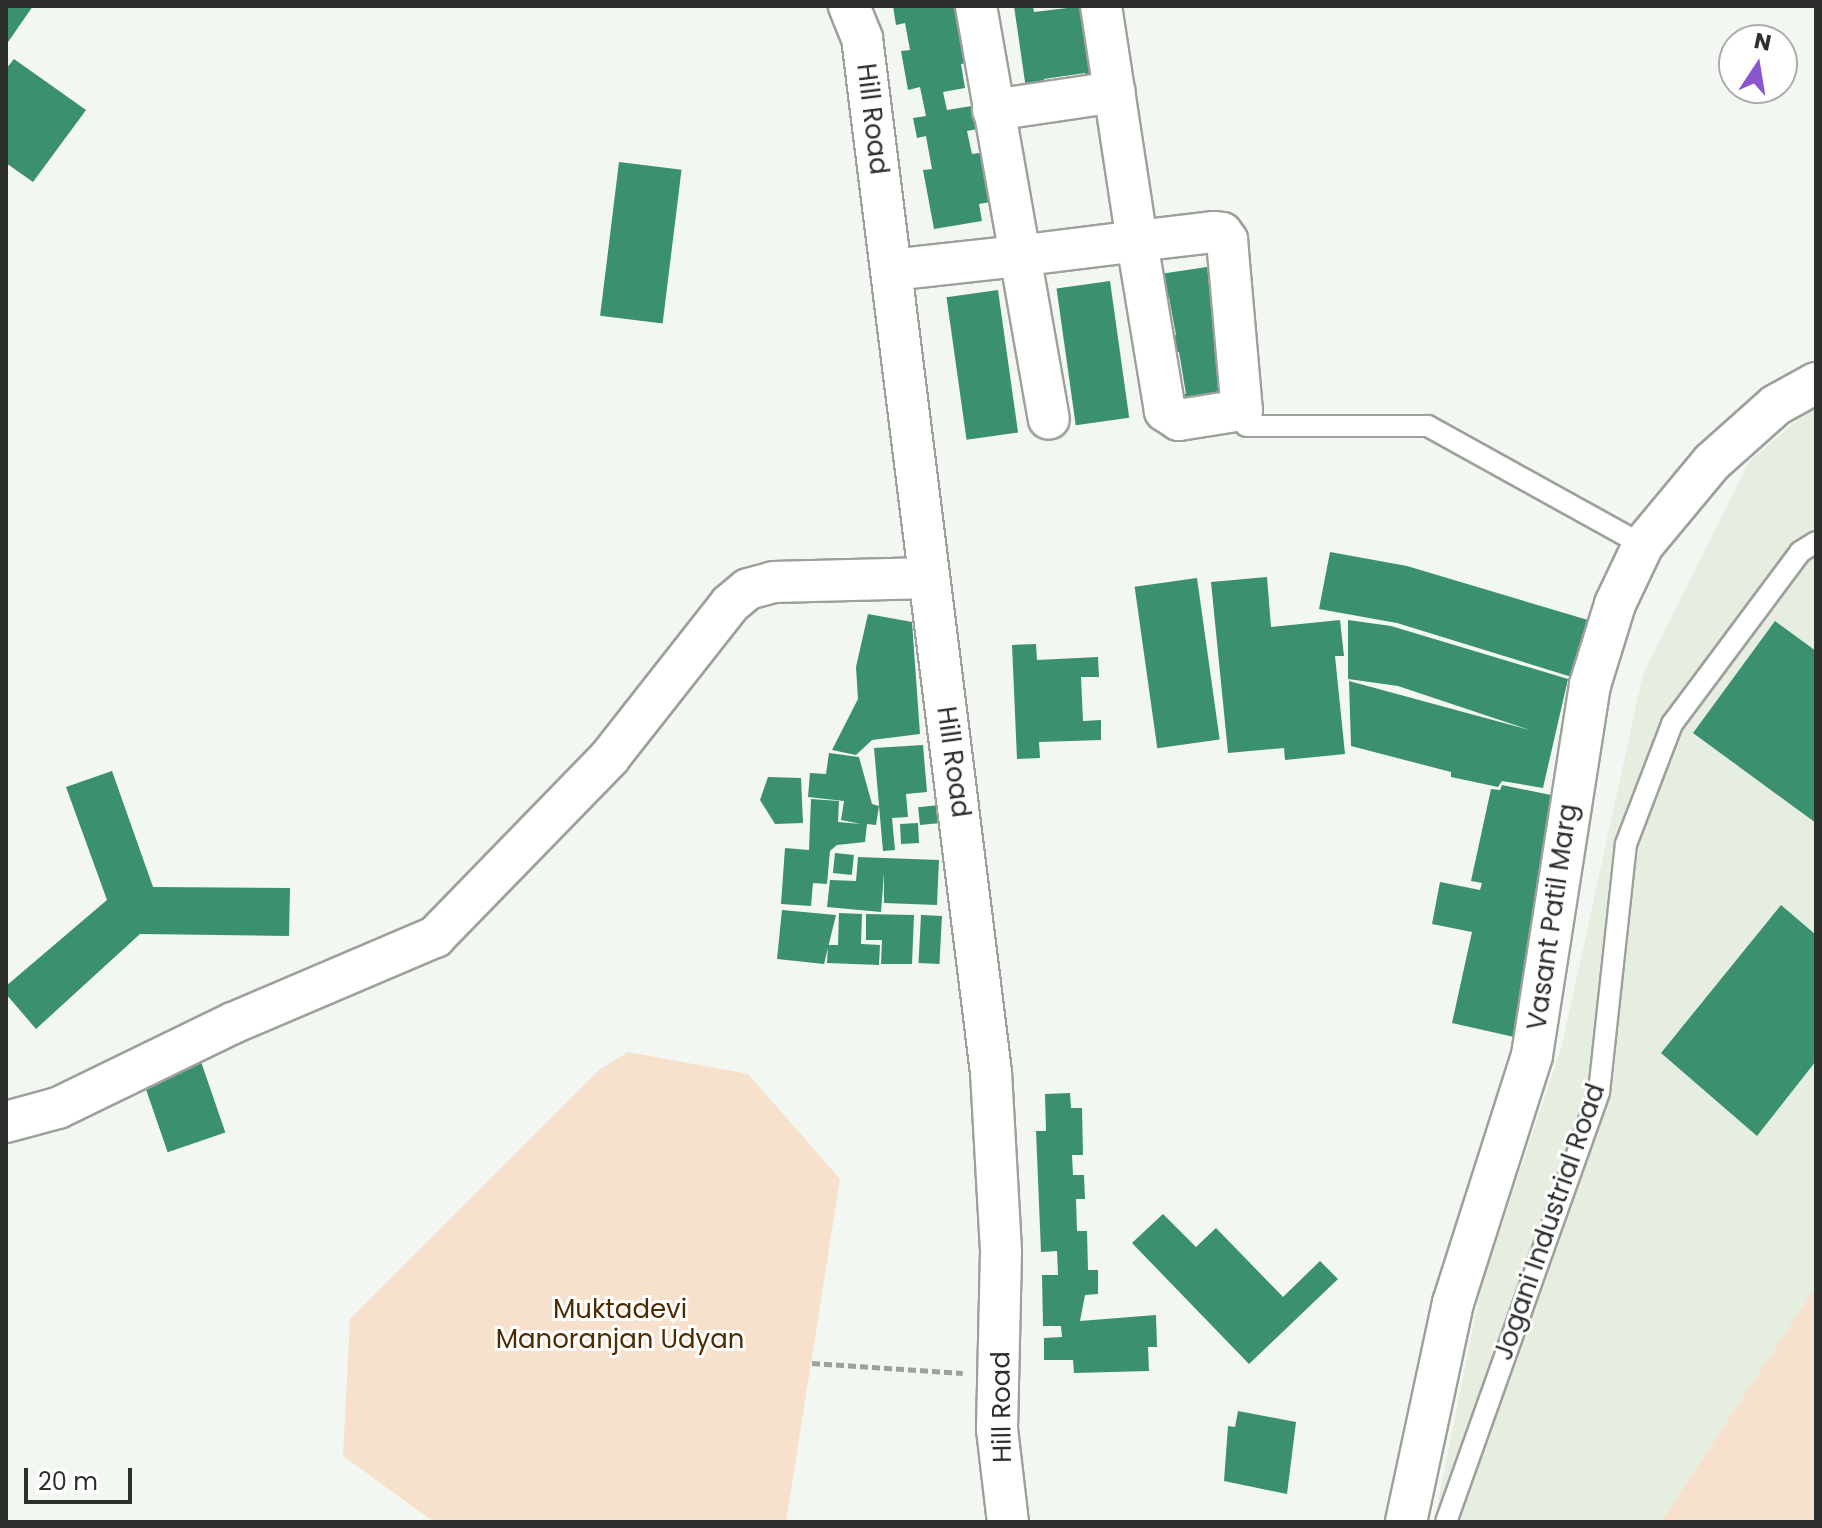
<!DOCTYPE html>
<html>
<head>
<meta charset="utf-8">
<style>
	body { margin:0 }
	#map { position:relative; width:1822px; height:1528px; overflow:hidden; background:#f3f7f1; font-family:Poppins,sans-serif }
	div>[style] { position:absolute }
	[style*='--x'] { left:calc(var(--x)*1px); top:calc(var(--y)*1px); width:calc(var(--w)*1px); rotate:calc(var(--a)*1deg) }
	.built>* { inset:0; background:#e6eee1 }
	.green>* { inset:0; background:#f7e1cc }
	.building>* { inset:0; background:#3a906f; transform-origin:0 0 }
	.path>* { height:5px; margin-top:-2.5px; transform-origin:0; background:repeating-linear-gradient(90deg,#9da19c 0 8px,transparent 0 12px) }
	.roads { filter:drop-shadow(2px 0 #9ea19b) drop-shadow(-2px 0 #9ea19b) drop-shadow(0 2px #9ea19b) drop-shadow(0 -2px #9ea19b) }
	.service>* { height:20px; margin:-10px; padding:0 10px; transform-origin:10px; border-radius:10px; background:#fff }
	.minor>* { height:40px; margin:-20px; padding:0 20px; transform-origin:20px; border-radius:20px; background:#fff }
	span { translate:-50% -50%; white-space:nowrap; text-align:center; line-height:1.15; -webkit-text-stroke:6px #fff; paint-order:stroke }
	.street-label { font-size:26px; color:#2d2f2d }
	.park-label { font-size:26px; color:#4f2b00 }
	.frame { position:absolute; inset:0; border:8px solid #2d2f2d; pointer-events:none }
	.north { position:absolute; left:1718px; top:24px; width:80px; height:80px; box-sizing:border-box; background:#fff; border:2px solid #abacab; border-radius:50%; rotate:12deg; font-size:22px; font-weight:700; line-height:32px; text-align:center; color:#2d2f2d }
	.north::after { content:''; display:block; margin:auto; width:28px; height:36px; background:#8857d0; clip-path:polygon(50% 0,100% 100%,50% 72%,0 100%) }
	.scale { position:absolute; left:24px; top:1468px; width:108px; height:36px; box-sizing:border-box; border:4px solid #2d2f2d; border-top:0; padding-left:10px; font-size:24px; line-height:28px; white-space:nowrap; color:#2d2f2d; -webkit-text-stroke:6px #fff; paint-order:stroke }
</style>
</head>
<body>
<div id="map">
	<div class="built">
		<i style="clip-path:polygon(1816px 404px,1816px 1286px,1661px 1522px,1434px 1522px,1481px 1288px,1562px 1045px,1643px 674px,1748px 463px)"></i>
	</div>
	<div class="green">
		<i style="clip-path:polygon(628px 1052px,748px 1074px,840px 1179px,786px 1522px,434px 1522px,343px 1456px,350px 1319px,599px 1070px)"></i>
		<i style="clip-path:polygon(1816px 1286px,1816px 1522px,1661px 1522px)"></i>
	</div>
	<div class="building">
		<i style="clip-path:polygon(6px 6px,33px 6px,6px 45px)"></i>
		<i style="clip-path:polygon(893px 6px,957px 6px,974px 62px,961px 64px,965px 88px,943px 92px,947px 110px,978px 105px,982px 128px,967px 131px,972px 154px,987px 152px,996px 201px,979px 204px,982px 221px,934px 229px,923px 170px,932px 169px,926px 136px,917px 138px,913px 118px,926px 116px,920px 87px,908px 90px,901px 51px,910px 50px,905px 23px,896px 25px)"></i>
		<i style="clip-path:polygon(1014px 6px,1033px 6px,1034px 12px,1084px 6px,1103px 87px,1087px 89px,1085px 73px,1044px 79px,1045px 86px,1026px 89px)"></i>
		<i style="clip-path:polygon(14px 59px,86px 110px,33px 182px,6px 163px,6px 69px)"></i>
		<i style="left:619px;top:162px;width:63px;height:155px;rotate:7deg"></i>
		<i style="clip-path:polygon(1207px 267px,1210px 286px,1222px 284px,1230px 408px,1183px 415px,1179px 395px,1186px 394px,1179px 352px,1173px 353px,1170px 336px,1176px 335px,1169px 297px,1163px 297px,1160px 274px)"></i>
		<i style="left:1110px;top:281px;width:138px;height:54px;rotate:82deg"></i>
		<i style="left:998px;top:290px;width:144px;height:52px;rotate:82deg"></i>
		<i style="clip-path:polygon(1330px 552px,1407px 566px,1588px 620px,1575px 678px,1397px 623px,1319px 609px)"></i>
		<i style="clip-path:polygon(1267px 577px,1271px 627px,1340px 620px,1344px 656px,1335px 656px,1345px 754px,1285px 760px,1284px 748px,1228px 753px,1211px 582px)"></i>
		<i style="left:1197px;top:578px;width:163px;height:63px;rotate:82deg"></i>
		<i style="clip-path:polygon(868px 614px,912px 622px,920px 734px,872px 740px,856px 755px,832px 750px,858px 699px,856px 667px)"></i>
		<i style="clip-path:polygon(1348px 620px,1391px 626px,1568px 679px,1543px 788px,1502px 781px,1498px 787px,1451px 777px,1451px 772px,1351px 746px,1349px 681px,1530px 730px,1398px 686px,1348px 679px)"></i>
		<i style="clip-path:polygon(1775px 621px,1816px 651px,1816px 823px,1693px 733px)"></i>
		<i style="clip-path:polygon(1036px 644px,1037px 660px,1098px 657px,1099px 677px,1081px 677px,1083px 721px,1101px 720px,1101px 740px,1039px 742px,1040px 758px,1017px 759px,1012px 645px)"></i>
		<i style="clip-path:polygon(923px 745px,927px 792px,906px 794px,908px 817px,892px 818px,895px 850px,883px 851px,874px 748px)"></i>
		<i style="clip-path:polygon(829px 753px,859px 757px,872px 804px,879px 806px,876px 825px,867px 824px,865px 842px,837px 845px,830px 851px,827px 884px,813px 883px,811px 906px,781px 904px,785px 848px,809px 850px,811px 799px,839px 801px,838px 822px,861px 824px,841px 820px,844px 801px,808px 797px,810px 773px,826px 774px)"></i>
		<i style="clip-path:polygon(112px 771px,153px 887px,290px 888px,289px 936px,140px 934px,36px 1029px,6px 994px,6px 986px,107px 900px,66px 787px)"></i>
		<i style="clip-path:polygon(768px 777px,801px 778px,803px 823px,775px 824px,760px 800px)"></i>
		<i style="clip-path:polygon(1502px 785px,1551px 795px,1535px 895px,1544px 897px,1523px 1039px,1452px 1023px,1472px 932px,1432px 924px,1440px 882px,1480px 890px,1482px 883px,1471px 881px,1491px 789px,1500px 790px)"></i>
		<i style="left:939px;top:805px;width:18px;height:21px;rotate:84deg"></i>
		<i style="left:918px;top:823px;width:20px;height:18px;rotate:87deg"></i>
		<i style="left:835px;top:853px;width:19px;height:20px;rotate:6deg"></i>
		<i style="clip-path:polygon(858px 857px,939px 860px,937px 905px,884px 903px,884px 873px,881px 912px,827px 907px,830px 880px,856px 881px)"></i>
		<i style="clip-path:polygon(1781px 905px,1816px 935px,1816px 1061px,1757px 1136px,1661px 1053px)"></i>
		<i style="clip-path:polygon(782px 910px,836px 915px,824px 964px,777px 959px)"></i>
		<i style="clip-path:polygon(839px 913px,862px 914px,861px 944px,880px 945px,879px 965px,827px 963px,828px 945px,838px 945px)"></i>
		<i style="clip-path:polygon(866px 914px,914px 915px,912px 964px,881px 964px,882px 940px,866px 940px)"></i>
		<i style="left:921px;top:915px;width:21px;height:48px;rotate:3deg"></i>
		<i style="left:198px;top:1053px;width:84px;height:61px;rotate:71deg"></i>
		<i style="clip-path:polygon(1070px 1093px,1071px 1108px,1082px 1108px,1083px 1155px,1072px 1155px,1073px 1175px,1084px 1175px,1085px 1199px,1076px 1199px,1077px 1231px,1087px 1231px,1088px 1270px,1098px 1270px,1098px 1294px,1085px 1295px,1080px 1321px,1156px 1315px,1157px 1347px,1148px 1347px,1149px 1371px,1074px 1373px,1073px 1360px,1044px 1360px,1044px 1338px,1062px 1337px,1061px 1326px,1043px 1326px,1042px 1275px,1058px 1275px,1057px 1251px,1041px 1252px,1036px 1131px,1046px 1131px,1045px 1094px)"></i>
		<i style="clip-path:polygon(1163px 1214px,1196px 1247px,1216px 1228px,1283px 1297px,1320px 1261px,1338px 1279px,1249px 1364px,1132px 1243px)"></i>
		<i style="clip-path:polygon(1238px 1411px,1296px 1422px,1287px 1494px,1224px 1481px,1228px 1426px,1235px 1427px)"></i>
	</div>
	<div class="path">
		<i style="--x:812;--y:1363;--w:151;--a:3.8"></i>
	</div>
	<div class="roads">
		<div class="service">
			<i style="--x:1246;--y:426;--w:182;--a:0"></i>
			<i style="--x:1428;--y:426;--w:246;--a:29"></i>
			<i style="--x:1446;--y:1522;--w:456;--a:-70.4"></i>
			<i style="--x:1599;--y:1092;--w:249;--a:-83.8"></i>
			<i style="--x:1626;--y:844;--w:129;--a:-69"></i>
			<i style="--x:1672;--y:724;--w:214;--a:-53.3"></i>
			<i style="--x:1800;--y:552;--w:19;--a:-32"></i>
		</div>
		<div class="minor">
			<i style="--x:849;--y:6;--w:35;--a:68"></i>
			<i style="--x:862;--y:38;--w:1042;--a:82.89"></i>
			<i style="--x:991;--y:1072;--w:180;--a:86.8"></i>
			<i style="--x:1001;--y:1252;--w:177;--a:91.3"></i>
			<i style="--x:997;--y:1429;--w:94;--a:83.3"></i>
			<i style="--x:976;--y:6;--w:419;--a:80"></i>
			<i style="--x:993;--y:110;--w:123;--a:-8.4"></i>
			<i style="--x:891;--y:270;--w:127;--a:-6.3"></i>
			<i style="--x:1017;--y:256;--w:121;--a:-7.1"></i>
			<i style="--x:1137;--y:241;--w:78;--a:-6.7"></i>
			<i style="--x:1214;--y:232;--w:8;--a:7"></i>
			<i style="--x:1222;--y:233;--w:9;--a:54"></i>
			<i style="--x:1227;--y:240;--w:171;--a:85"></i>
			<i style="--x:1242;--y:410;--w:64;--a:171"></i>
			<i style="--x:1179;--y:420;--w:17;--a:-147"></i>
			<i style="--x:1165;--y:411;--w:172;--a:-99.4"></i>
			<i style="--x:1137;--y:241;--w:238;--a:-98.7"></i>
			<i style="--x:6;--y:1122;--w:54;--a:-15.1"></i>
			<i style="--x:58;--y:1108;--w:195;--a:-25.9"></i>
			<i style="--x:233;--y:1023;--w:220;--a:-23.1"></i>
			<i style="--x:435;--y:937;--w:250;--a:-45.8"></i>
			<i style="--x:609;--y:758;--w:196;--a:-51.8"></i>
			<i style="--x:730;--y:604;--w:23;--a:-40"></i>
			<i style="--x:748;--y:589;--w:27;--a:-15"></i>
			<i style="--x:774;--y:582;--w:154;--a:-1.5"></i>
			<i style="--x:1406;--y:1522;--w:224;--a:-77.9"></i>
			<i style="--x:1453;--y:1303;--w:260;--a:-72.3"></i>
			<i style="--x:1532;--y:1055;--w:375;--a:-81.1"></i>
			<i style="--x:1590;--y:685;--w:85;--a:-72.8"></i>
			<i style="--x:1615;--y:604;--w:65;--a:-64.6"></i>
			<i style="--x:1643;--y:545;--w:108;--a:-50.3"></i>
			<i style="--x:1712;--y:462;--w:86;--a:-41.7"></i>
			<i style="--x:1776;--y:405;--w:46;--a:-28.8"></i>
		</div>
	</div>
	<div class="street-label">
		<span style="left:872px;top:119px;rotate:83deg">Hill Road</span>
		<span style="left:953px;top:762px;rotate:82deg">Hill Road</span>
		<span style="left:1553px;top:917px;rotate:-82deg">Vasant Patil Marg</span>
		<span style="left:1550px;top:1222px;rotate:-71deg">Jogani Industrial Road</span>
		<span style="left:1002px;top:1407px;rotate:-91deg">Hill Road</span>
	</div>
	<div class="park-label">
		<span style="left:620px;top:1325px">Muktadevi<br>Manoranjan Udyan</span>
	</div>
	<div class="frame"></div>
	<div class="north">N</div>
	<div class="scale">20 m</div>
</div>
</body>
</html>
